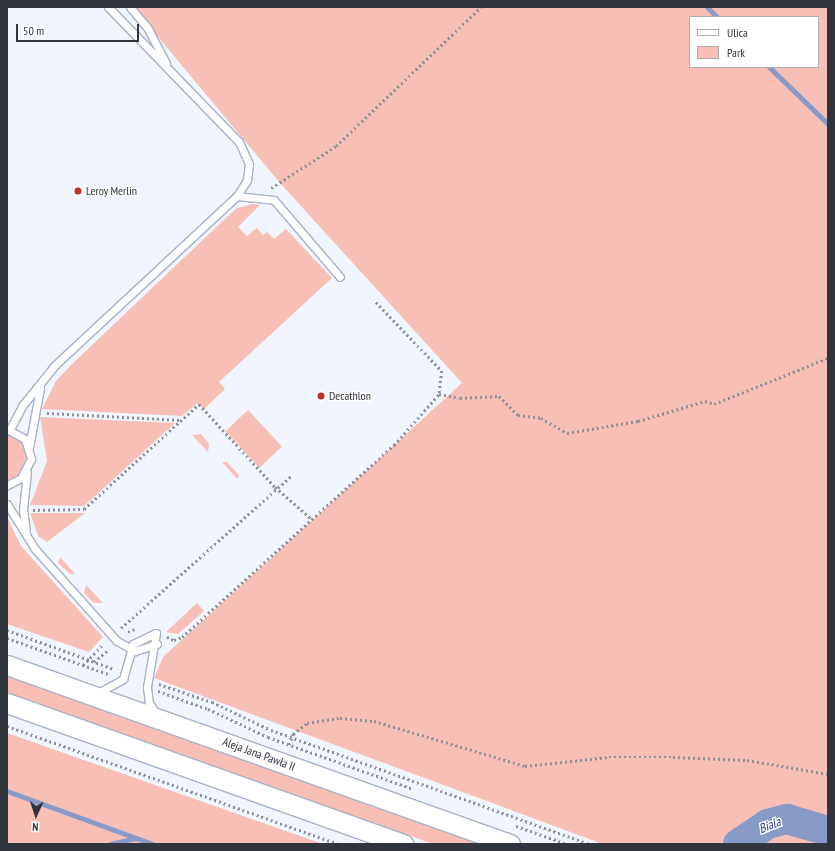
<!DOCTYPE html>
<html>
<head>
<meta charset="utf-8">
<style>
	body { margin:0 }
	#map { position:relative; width:835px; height:851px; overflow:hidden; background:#f1f5ff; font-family:"PT Sans Narrow",sans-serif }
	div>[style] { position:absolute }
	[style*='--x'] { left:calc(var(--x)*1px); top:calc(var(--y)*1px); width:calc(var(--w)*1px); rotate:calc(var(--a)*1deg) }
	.green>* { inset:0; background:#f8bfb6; transform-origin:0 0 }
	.stream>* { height:5px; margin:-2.5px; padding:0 2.5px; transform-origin:2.5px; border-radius:2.5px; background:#889ac7 }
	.river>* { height:30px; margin:-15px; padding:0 15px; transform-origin:15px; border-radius:15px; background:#889ac7 }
	.path>* { height:2.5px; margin-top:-1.25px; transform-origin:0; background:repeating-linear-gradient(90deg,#8c909a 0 2px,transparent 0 5px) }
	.roads { filter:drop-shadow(1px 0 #a7b0c7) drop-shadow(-1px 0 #a7b0c7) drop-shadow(0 1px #a7b0c7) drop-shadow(0 -1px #a7b0c7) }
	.service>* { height:7px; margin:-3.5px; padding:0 3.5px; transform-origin:3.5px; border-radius:3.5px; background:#fff }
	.secondary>* { height:19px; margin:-9.5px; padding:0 9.5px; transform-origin:9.5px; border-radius:9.5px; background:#fff }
	.dots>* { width:11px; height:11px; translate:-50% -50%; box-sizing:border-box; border:2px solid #fff; border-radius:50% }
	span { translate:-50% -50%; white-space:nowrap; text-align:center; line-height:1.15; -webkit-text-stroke:3px #fff; paint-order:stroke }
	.poi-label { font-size:12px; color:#30343d }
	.left { translate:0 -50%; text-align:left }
	.street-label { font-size:12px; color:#30343d }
	.water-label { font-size:13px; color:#30427c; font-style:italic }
	.frame { position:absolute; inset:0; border:8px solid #30343d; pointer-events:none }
	.legend { position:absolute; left:689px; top:16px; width:130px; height:52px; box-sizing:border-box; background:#fff; border:1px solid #acaeb1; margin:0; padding:5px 7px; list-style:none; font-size:12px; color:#30343d }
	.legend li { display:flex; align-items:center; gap:8px; height:20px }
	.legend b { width:20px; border:1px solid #acaeb1 }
	.north { position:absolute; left:16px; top:795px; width:40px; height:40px; -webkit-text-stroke:3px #fff; paint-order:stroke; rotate:183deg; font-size:11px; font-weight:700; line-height:16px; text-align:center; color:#30343d }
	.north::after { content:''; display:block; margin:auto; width:14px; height:18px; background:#30343d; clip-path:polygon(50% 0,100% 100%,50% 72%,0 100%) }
	.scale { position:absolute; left:16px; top:24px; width:123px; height:18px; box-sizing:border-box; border:2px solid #30343d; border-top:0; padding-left:5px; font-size:12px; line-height:14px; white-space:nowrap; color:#30343d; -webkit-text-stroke:3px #fff; paint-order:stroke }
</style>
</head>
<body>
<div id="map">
	<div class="green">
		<i style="clip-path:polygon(evenodd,133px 7px,828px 7px,828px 844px,603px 844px,154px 678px,163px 657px,462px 383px,280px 183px,133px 7px,690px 17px,818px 17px,818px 67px,690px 67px,690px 17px)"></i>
		<i style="clip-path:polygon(253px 204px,260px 205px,238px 227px,247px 236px,257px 228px,263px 235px,267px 232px,274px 239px,286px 229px,332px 278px,219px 382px,225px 389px,204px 409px,198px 403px,182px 416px,42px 409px,56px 381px,71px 365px,229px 215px,237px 208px)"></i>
		<i style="left:248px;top:410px;width:50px;height:31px;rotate:47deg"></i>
		<i style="clip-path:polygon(40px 417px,175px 423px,84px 506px,30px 505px,47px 461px)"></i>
		<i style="clip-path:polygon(7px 433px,20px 440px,27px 456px,19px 475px,7px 481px)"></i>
		<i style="clip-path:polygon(201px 434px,209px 444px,208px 452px,192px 435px)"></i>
		<i style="clip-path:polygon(222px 462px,227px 462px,239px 475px,237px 479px)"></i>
		<i style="clip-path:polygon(30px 513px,85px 513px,47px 542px,38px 536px)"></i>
		<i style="clip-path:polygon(8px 519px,21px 546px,103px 637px,89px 652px,7px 624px)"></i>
		<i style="clip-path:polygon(60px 557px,75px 574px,70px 574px,58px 563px)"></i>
		<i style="clip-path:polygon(86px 585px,103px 603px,94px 603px,84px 593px)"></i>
		<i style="clip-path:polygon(197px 603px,204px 611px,178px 634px,166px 632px)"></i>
		<i style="clip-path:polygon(7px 675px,479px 844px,433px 844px,7px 693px)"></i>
		<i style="clip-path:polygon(7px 733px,323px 844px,7px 844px)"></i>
	</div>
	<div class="stream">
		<i style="--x:707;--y:7;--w:14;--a:45"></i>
		<i style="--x:769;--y:67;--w:82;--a:44"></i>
		<i style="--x:7;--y:791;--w:155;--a:20"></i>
		<i style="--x:110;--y:844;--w:27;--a:-13"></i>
	</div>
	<div class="river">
		<i style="--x:738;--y:844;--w:36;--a:-34"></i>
		<i style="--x:768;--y:824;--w:20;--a:-15"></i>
		<i style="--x:787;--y:819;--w:43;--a:16.3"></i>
	</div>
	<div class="path">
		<i style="--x:271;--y:188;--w:77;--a:-32.9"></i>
		<i style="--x:336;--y:146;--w:201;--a:-43.8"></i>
		<i style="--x:376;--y:302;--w:95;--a:46.3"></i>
		<i style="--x:442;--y:371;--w:23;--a:97"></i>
		<i style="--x:47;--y:413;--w:135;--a:3"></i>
		<i style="--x:33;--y:510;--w:51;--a:-1.1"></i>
		<i style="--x:84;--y:509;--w:156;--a:-42.4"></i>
		<i style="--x:199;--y:404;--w:113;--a:47.5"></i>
		<i style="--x:275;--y:487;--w:49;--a:40.9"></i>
		<i style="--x:121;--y:628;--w:229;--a:-41.8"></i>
		<i style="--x:7;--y:630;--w:114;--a:20"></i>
		<i style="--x:128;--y:632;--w:10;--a:-24"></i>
		<i style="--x:167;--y:637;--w:8;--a:23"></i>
		<i style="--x:174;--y:640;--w:9;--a:-21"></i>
		<i style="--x:182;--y:637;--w:286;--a:-42.2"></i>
		<i style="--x:394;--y:445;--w:68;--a:-48.6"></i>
		<i style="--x:439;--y:394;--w:21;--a:11"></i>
		<i style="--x:460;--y:398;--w:39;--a:-3"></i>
		<i style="--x:499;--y:396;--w:27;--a:45"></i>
		<i style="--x:518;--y:415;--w:23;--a:7"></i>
		<i style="--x:541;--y:418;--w:30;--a:30"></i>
		<i style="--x:567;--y:433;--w:72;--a:-9.6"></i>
		<i style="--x:638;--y:421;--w:70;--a:-16.6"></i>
		<i style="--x:705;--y:401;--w:9;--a:18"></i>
		<i style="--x:714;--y:404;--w:123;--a:-22"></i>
		<i style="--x:7;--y:638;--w:107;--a:19.6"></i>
		<i style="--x:94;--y:662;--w:20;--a:-41"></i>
		<i style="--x:83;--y:665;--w:30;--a:-46"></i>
		<i style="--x:159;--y:684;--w:56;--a:18.8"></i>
		<i style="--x:212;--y:702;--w:65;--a:25.4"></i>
		<i style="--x:271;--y:730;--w:338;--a:19.7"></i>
		<i style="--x:158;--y:691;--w:53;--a:19.8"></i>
		<i style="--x:208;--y:709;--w:66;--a:25"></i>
		<i style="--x:268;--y:737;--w:154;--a:19.7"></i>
		<i style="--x:7;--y:726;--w:351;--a:19.6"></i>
		<i style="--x:289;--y:745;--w:12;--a:-70"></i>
		<i style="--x:293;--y:734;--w:18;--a:-38"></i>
		<i style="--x:307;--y:723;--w:33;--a:-9"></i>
		<i style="--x:340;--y:718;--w:34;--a:5"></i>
		<i style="--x:374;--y:721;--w:158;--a:16.6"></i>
		<i style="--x:525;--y:766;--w:84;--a:-6.1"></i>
		<i style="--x:609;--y:757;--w:64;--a:0"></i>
		<i style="--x:673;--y:757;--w:74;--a:2.3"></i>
		<i style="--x:747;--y:760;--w:82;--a:9.8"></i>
		<i style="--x:516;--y:826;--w:54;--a:19.4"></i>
	</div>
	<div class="roads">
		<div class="service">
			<i style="--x:130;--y:7;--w:26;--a:50"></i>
			<i style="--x:147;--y:27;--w:41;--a:62.2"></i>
			<i style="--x:237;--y:196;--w:37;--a:6"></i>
			<i style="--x:274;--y:200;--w:101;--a:49.4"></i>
			<i style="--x:7;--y:429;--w:21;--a:29"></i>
			<i style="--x:25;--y:439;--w:21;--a:73"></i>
			<i style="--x:31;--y:459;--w:21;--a:118"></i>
			<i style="--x:21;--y:478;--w:16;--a:153"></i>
			<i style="--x:10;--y:429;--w:26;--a:-62"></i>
			<i style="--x:22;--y:406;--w:53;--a:-51.2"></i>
			<i style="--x:55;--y:365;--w:248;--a:-42.9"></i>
			<i style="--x:237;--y:196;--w:19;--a:-58"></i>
			<i style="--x:247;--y:180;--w:16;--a:-83"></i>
			<i style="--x:249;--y:164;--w:24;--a:-114"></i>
			<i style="--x:239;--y:142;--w:188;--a:-134.1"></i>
			<i style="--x:29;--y:447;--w:60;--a:-79.4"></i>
			<i style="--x:7;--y:504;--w:53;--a:58.1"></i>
			<i style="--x:35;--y:549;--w:123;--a:48.3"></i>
			<i style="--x:117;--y:641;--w:21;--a:29"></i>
			<i style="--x:135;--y:651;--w:23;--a:-18"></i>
			<i style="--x:26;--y:531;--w:21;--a:-98"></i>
			<i style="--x:23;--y:510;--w:38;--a:-84"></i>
			<i style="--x:98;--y:693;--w:29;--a:-29"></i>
			<i style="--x:123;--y:679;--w:36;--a:-74"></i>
			<i style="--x:133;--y:644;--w:25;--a:-26"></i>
			<i style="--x:156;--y:633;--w:55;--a:99.5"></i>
			<i style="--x:147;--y:687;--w:16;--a:83"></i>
			<i style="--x:149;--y:703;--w:12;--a:55"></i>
		</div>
		<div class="secondary">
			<i style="--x:7;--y:665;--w:534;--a:19.59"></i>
			<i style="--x:7;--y:703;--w:421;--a:19.6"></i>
		</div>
	</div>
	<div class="dots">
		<i style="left:78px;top:191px;background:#be3127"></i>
		<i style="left:321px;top:396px;background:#be3127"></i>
	</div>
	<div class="poi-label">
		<span class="left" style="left:86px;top:191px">Leroy Merlin</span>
		<span class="left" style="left:329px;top:396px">Decathlon</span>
	</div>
	<div class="street-label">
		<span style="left:259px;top:754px;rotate:20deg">Aleja Jana Pawła II</span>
	</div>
	<div class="water-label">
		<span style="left:770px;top:826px;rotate:-22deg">Biala</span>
	</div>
	<div class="frame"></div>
	<ul class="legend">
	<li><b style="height:5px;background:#fff"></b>Ulica</li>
	<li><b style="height:11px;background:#f8bfb6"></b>Park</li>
	</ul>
	<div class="north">N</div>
	<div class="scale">50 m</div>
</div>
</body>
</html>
